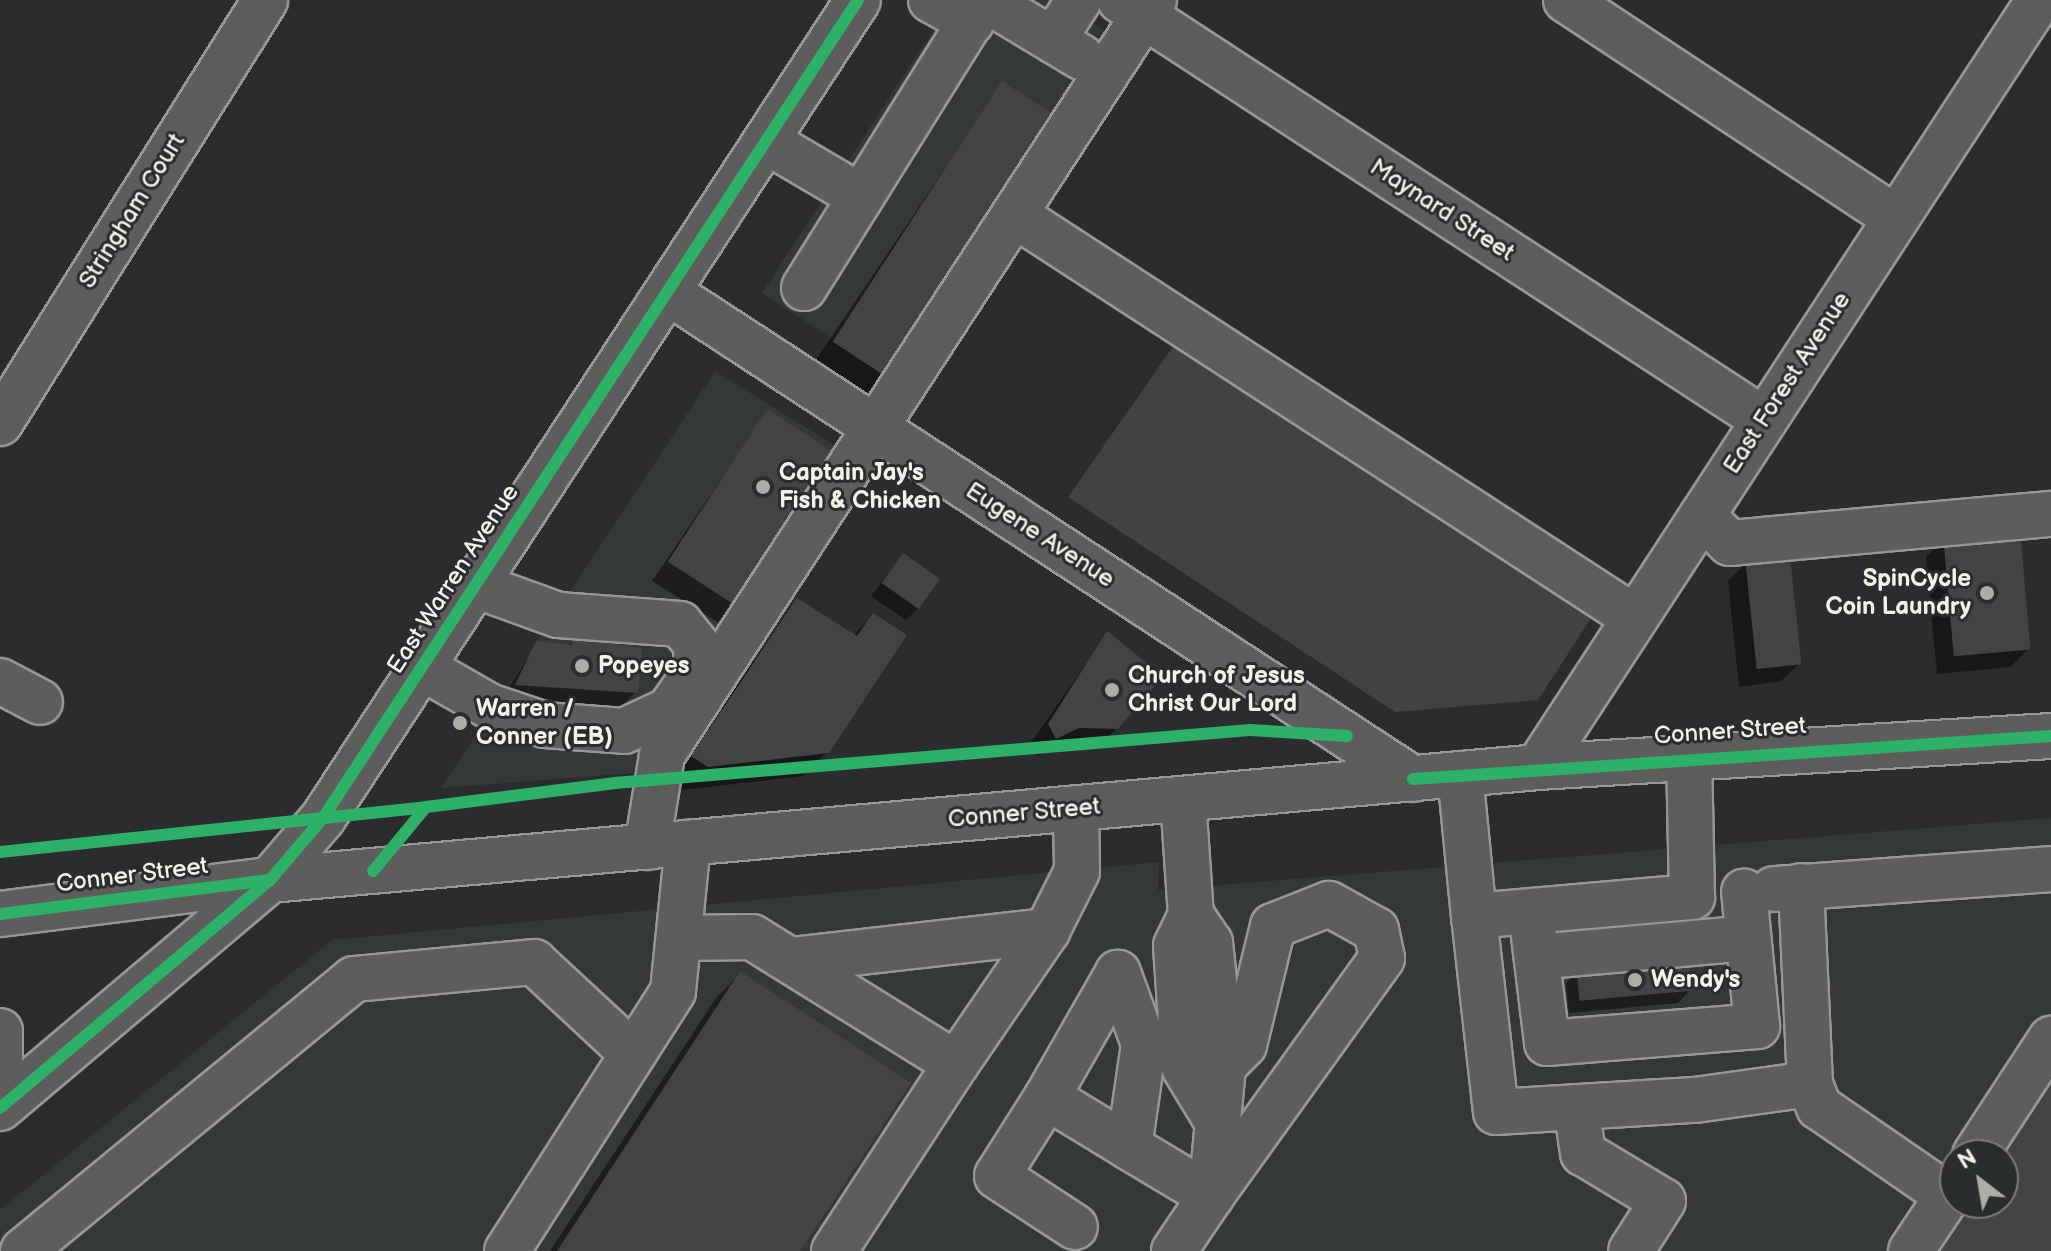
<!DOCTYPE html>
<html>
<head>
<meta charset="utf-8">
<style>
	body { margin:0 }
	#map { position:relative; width:2051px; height:1251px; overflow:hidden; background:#2b2c2d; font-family:"Balsamiq Sans",sans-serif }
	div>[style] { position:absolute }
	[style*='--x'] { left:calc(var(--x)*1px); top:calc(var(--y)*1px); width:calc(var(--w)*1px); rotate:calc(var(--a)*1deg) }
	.built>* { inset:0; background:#353838 }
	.green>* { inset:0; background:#414242 }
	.shadow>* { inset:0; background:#0007 }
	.building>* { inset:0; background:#434344; transform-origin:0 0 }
	.roads { filter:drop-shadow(2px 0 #979796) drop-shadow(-2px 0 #979796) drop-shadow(0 2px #979796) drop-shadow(0 -2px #979796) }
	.minor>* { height:44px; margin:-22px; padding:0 22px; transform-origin:22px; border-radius:22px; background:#5d5d5c }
	.major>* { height:44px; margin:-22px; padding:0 22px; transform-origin:22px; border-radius:22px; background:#5d5d5c }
	.cycleway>* { height:12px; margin:-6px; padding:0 6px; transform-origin:6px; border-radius:6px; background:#2db169 }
	.dots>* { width:22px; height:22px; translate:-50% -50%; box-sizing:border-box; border:4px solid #2a2d2e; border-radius:50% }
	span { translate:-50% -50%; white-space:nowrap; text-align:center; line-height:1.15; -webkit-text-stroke:6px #2a2d2e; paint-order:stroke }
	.street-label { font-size:24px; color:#f4f1e8 }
	.poi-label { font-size:24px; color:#f4f1e8; font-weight:700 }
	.left { translate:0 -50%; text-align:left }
	.right { translate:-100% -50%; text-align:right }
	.north { position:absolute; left:1939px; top:1139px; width:80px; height:80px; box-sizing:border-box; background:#2a2d2e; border:2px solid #7b7b78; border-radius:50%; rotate:329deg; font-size:22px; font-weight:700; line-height:32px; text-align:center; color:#f4f1e8 }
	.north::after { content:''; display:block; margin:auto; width:28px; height:36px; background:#aeaca7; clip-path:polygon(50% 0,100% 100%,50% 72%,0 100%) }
</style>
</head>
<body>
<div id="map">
	<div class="built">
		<i style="clip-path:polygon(953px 0,1057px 0,1118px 39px,896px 380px,762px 293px)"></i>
		<i style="clip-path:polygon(715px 371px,844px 451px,743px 611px,634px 773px,441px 788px)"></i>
		<i style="clip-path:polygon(evenodd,2051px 818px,2051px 1251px,0 1251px,0 1210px,332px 940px,1159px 862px,1158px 890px,2051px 818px,1955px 1155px,2003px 1155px,2003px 1203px,1955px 1203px,1955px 1155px)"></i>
	</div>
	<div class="green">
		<i style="clip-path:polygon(1177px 341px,1595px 612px,1538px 700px,1395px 712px,1068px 497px)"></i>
	</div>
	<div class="shadow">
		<i style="clip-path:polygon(1002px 84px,889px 378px,871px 397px,815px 361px)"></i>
		<i style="clip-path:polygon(767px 412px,737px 605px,719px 623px,652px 581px)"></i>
		<i style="clip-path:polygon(1944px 539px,2029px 648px,2011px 667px,1937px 674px,1926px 557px)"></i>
		<i style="clip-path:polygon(903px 556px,918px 608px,906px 620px,871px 596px)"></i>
		<i style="clip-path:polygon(1746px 563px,1800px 663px,1781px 681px,1739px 687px,1728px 581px)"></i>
		<i style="clip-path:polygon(797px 600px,853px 636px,873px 615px,827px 752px,803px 776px,683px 790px,669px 781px)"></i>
		<i style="clip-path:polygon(1107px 634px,1117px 728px,1098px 747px,1059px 745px,1038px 756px,1030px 744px)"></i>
		<i style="clip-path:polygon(576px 639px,636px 692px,618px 710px,499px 702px,537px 643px,568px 646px)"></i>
		<i style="clip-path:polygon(1578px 971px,1690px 990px,1678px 1003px,1569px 1013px,1566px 983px)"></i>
		<i style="clip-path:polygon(740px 974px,798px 1251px,550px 1251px,716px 998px)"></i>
		<i style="clip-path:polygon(2051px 1079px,2051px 1251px,1934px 1251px,1965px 1203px,2003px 1203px,2003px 1155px,1996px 1155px)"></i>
	</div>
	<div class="building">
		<i style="left:1002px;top:81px;width:69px;height:311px;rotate:33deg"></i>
		<i style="left:767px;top:409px;width:82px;height:182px;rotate:33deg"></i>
		<i style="left:2020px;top:530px;width:120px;height:77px;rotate:85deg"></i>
		<i style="left:903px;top:553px;width:45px;height:37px;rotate:35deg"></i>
		<i style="left:1790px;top:556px;width:109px;height:45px;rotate:84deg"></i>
		<i style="clip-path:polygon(797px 598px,857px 636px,873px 613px,907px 635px,829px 753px,708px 767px,691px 756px)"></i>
		<i style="clip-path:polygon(1107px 631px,1163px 676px,1118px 729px,1079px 728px,1056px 739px,1048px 724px)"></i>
		<i style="clip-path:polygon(575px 637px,642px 648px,638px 693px,515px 685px,536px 641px,571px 645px)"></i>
		<i style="left:1689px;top:958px;width:33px;height:113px;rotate:85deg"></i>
		<i style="clip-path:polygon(740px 971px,911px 1083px,800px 1251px,557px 1251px)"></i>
		<i style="clip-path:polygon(2051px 1080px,2051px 1251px,1941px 1251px,1971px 1203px,2003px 1203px,2003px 1154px)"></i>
	</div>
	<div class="roads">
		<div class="minor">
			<i style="--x:931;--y:0;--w:46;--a:28.8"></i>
			<i style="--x:986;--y:0;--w:111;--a:31"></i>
			<i style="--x:1120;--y:0;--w:769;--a:33.11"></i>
			<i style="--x:1566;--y:0;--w:393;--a:33.5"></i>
			<i style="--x:1053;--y:40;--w:48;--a:-57"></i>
			<i style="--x:766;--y:141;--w:110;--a:30.5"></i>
			<i style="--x:1015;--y:215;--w:739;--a:33.02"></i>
			<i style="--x:804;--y:288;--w:340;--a:-58"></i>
			<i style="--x:668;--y:292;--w:890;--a:33.17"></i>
			<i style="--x:0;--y:423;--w:499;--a:-57.9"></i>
			<i style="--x:1702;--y:516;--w:39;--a:44"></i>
			<i style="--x:1730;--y:543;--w:322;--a:-5.2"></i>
			<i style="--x:421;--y:667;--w:78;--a:29.8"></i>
			<i style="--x:489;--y:706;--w:59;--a:18.7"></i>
			<i style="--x:545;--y:725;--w:79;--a:4.3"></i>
			<i style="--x:624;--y:731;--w:50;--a:-25"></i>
			<i style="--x:669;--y:710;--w:45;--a:-54.9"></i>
			<i style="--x:695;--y:673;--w:28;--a:-86"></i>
			<i style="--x:697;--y:645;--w:27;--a:-129"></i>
			<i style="--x:680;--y:624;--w:122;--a:-175.8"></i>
			<i style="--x:558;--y:615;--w:88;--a:-160.1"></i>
			<i style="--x:0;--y:681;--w:45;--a:27.7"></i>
			<i style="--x:1538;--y:767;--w:916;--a:-56.85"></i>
			<i style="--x:1460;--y:774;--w:143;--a:84.4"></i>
			<i style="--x:1474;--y:916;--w:219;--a:-5"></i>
			<i style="--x:1692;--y:897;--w:141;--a:-91.2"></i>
			<i style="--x:1183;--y:799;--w:116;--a:86.1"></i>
			<i style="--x:1191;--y:915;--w:34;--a:116"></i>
			<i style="--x:1176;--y:946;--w:121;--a:86.2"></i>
			<i style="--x:1184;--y:1067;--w:60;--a:58.7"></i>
			<i style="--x:647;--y:847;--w:93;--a:-80.7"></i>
			<i style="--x:662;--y:755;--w:901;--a:-56.91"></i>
			<i style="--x:1774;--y:889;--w:278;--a:-4.1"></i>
			<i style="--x:1531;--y:912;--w:132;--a:83"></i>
			<i style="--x:1547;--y:1043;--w:211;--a:-4.6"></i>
			<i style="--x:1757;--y:1026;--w:135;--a:-95.5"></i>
			<i style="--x:1474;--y:916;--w:197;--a:83.6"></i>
			<i style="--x:1496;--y:1112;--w:199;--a:-3.5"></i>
			<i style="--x:1695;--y:1100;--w:116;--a:-7.9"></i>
			<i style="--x:1810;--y:1084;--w:198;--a:-92.6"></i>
			<i style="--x:680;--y:938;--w:72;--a:-0.8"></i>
			<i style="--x:752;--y:937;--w:240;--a:31.9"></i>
			<i style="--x:956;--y:1064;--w:161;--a:-55.6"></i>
			<i style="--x:1047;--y:931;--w:67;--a:-63.4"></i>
			<i style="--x:1077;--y:871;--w:63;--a:-90.9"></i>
			<i style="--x:1537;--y:957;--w:212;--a:-5.1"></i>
			<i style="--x:791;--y:960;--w:258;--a:-6.5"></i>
			<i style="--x:1810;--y:1084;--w:25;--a:69"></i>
			<i style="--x:1819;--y:1107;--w:157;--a:34.6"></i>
			<i style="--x:1047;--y:1097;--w:93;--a:122.3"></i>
			<i style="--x:997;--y:1176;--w:93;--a:33.2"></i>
			<i style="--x:1576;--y:1107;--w:47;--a:81.3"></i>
			<i style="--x:1583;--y:1153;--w:93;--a:31"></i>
			<i style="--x:1663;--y:1201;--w:59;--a:122.6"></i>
			<i style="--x:1129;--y:1147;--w:104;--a:-81.7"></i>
			<i style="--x:1144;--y:1044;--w:76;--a:-110.1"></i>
			<i style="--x:1118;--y:973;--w:143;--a:119.8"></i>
			<i style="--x:1047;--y:1097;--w:96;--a:31.4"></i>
			<i style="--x:1129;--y:1147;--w:96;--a:30.9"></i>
			<i style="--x:1211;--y:1196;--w:293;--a:-54.3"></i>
			<i style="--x:1382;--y:958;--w:29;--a:-102"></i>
			<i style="--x:1376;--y:930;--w:54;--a:-151"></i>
			<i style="--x:1329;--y:904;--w:60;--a:158.6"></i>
			<i style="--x:1273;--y:926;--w:122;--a:103.7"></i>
			<i style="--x:1244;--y:1045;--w:30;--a:135"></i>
			<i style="--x:1975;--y:1155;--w:139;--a:-56.8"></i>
			<i style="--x:23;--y:1251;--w:428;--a:-39.4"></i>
			<i style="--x:354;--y:979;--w:181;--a:-5.4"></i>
			<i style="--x:534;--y:962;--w:135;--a:42.9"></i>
			<i style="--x:507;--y:1251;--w:308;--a:-57.4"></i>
			<i style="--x:673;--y:991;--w:149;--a:-84.2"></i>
			<i style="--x:834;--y:1251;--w:223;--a:-56.9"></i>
			<i style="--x:1174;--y:1251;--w:66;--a:-56.1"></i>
			<i style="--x:1211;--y:1196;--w:131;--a:-84.7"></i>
			<i style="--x:1223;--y:1066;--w:124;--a:-96"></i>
			<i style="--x:1210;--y:943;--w:34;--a:-124"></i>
			<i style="--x:1911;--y:1251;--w:79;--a:-56.3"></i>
		</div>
		<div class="major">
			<i style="--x:0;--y:914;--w:272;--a:-7.2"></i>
			<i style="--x:270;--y:880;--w:1273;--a:-5.09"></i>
			<i style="--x:1538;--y:767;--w:514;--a:-3.46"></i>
			<i style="--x:0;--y:1031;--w:30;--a:90"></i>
			<i style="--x:0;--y:1108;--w:353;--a:-40.2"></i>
			<i style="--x:270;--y:880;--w:82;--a:-49.5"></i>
			<i style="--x:323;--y:818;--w:977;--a:-56.81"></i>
		</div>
	</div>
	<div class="cycleway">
		<i style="--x:1413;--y:779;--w:639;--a:-3.86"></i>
		<i style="--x:426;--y:807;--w:191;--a:-7.2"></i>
		<i style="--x:615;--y:783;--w:637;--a:-4.77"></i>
		<i style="--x:1250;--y:730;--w:97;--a:3.5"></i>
		<i style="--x:0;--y:852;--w:428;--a:-6"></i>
		<i style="--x:426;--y:807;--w:83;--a:129.6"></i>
		<i style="--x:0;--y:914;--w:272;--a:-7.2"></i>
		<i style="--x:0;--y:1108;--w:353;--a:-40.2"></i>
		<i style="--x:270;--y:880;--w:82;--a:-49.5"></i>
		<i style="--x:323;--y:818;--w:977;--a:-56.81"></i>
	</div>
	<div class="dots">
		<i style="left:763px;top:487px;background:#aeaca7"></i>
		<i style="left:1987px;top:593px;background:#aeaca7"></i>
		<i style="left:582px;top:666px;background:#aeaca7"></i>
		<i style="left:1112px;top:690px;background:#aeaca7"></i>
		<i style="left:460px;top:723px;background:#aeaca7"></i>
		<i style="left:1635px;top:980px;background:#aeaca7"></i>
	</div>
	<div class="street-label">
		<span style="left:1442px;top:210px;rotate:33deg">Maynard Street</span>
		<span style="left:132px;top:211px;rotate:-58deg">Stringham Court</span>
		<span style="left:1787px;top:383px;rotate:-57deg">East Forest Avenue</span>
		<span style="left:1040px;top:535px;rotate:33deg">Eugene Avenue</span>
		<span style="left:453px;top:579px;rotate:-57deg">East Warren Avenue</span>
		<span style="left:1730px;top:731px;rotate:-4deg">Conner Street</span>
		<span style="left:1024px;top:813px;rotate:-5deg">Conner Street</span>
		<span style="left:132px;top:875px;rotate:-7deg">Conner Street</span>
	</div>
	<div class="poi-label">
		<span class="left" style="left:779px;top:487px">Captain Jay's<br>Fish &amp; Chicken</span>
		<span class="right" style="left:1971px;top:593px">SpinCycle<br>Coin Laundry</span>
		<span class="left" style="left:598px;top:666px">Popeyes</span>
		<span class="left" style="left:1128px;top:690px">Church of Jesus<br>Christ Our Lord</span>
		<span class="left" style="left:476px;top:723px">Warren /<br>Conner (EB)</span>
		<span class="left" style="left:1651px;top:980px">Wendy's</span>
	</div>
	<div class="north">N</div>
</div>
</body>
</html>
